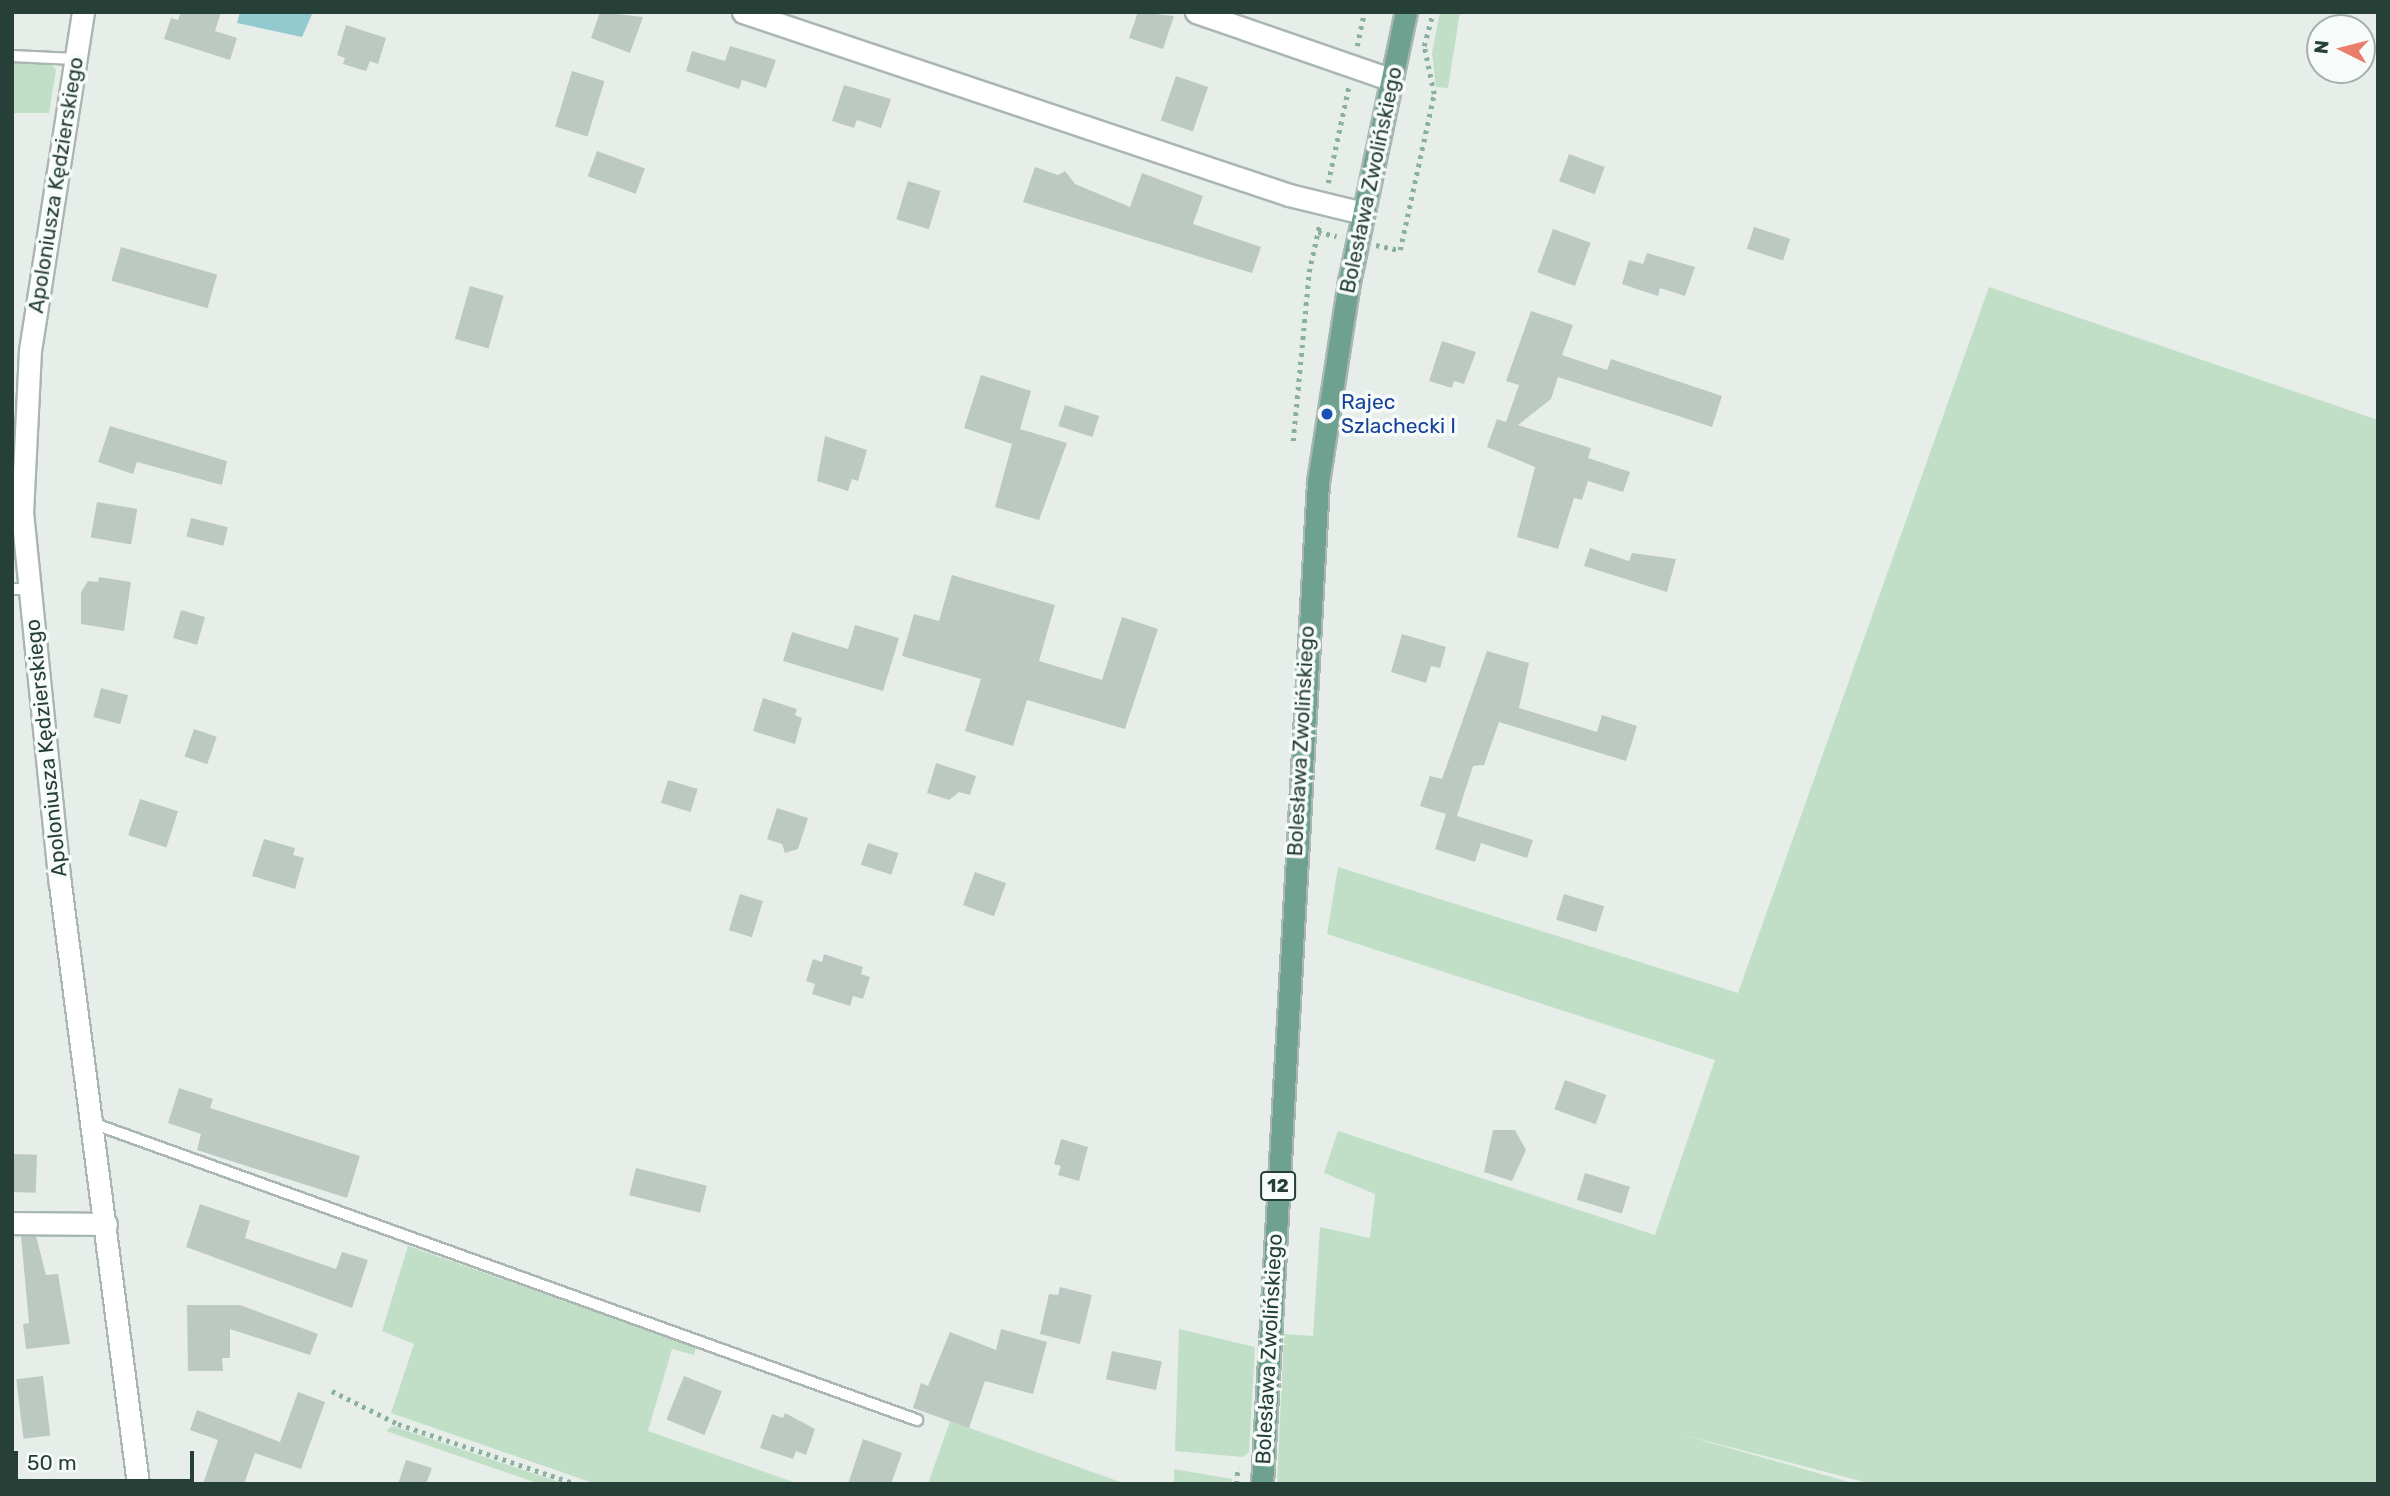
<!DOCTYPE html>
<html>
<head>
<meta charset="utf-8">
<style>
	body { margin:0 }
	#map { position:relative; width:2390px; height:1496px; overflow:hidden; background:#e7eeea; font-family:Rubik,sans-serif }
	div>[style] { position:absolute }
	[style*='--x'] { left:calc(var(--x)*1px); top:calc(var(--y)*1px); width:calc(var(--w)*1px); rotate:calc(var(--a)*1deg) }
	.green>* { inset:0; background:#c1dec7 }
	.water>* { inset:0; background:#93cacf }
	.building>* { inset:0; background:#bcc9c3; transform-origin:0 0 }
	.path>* { height:4.5px; margin-top:-2.25px; transform-origin:0; background:repeating-linear-gradient(90deg,#89b0a0 0 3.5px,transparent 0 8.5px) }
	.roads { filter:drop-shadow(2px 0 #a9b6b1) drop-shadow(-2px 0 #a9b6b1) drop-shadow(0 2px #a9b6b1) drop-shadow(0 -2px #a9b6b1) }
	.service>* { height:10px; margin:-5px; padding:0 5px; transform-origin:5px; border-radius:5px; background:#fff }
	.minor>* { height:21px; margin:-10.5px; padding:0 10.5px; transform-origin:10.5px; border-radius:10.5px; background:#fff }
	.primary>* { height:21px; margin:-10.5px; padding:0 10.5px; transform-origin:10.5px; border-radius:10.5px; background:#6ea190 }
	.dots>* { width:19px; height:19px; translate:-50% -50%; box-sizing:border-box; border:4px solid #f7fbf9; border-radius:50% }
	span { translate:-50% -50%; white-space:nowrap; text-align:center; line-height:1.15; -webkit-text-stroke:7px #f7fbf9; paint-order:stroke }
	.shield-label span { padding:2px 5px; background:#f7fbf9; border:2px solid; border-radius:5px; -webkit-text-stroke-width:0 }
	.shield-label { font-size:19px; color:#264037; font-weight:700 }
	.street-label { font-size:21px; color:#264037 }
	.transit-label { font-size:21px; color:#164399 }
	.left { translate:0 -50%; text-align:left }
	.frame { position:absolute; inset:0; border:14px solid #264037; pointer-events:none }
	.north { position:absolute; left:2306px; top:14px; width:70px; height:70px; box-sizing:border-box; background:#f7fbf9; border:2px solid #a3b0ab; border-radius:50%; rotate:276deg; font-size:19px; font-weight:700; line-height:28px; text-align:center; color:#264037 }
	.north::after { content:''; display:block; margin:auto; width:24px; height:32px; background:#e97f6a; clip-path:polygon(50% 0,100% 100%,50% 72%,0 100%) }
	.scale { position:absolute; left:14px; top:1451px; width:180px; height:32px; box-sizing:border-box; border:4px solid #264037; border-top:0; padding-left:9px; font-size:21px; line-height:24px; white-space:nowrap; color:#264037; -webkit-text-stroke:5px #f7fbf9; paint-order:stroke }
</style>
</head>
<body>
<div id="map">
	<div class="green">
		<i style="clip-path:polygon(1440px 12px,1460px 12px,1448px 88px,1436px 87px,1432px 53px)"></i>
		<i style="clip-path:polygon(12px 60px,51px 63px,56px 70px,49px 113px,12px 113px)"></i>
		<i style="clip-path:polygon(1989px 287px,2378px 420px,2378px 1484px,1872px 1484px,1680px 1434px,1856px 1484px,1277px 1484px,1284px 1334px,1313px 1336px,1320px 1227px,1370px 1238px,1375px 1194px,1324px 1173px,1338px 1131px,1655px 1235px,1715px 1060px,1327px 934px,1338px 867px,1738px 993px)"></i>
		<i style="clip-path:polygon(408px 1246px,696px 1347px,694px 1355px,672px 1349px,648px 1431px,799px 1484px,596px 1484px,391px 1413px,414px 1344px,382px 1331px)"></i>
		<i style="clip-path:polygon(1179px 1329px,1255px 1347px,1249px 1452px,1243px 1457px,1175px 1451px)"></i>
		<i style="clip-path:polygon(950px 1421px,1126px 1484px,928px 1484px)"></i>
		<i style="clip-path:polygon(392px 1426px,565px 1484px,540px 1484px,386px 1431px)"></i>
		<i style="clip-path:polygon(1174px 1469px,1232px 1479px,1231px 1484px,1174px 1484px)"></i>
	</div>
	<div class="water">
		<i style="clip-path:polygon(240px 12px,313px 12px,302px 37px,237px 23px)"></i>
	</div>
	<div class="building">
		<i style="clip-path:polygon(181px 12px,221px 12px,215px 31px,237px 38px,230px 60px,164px 39px,171px 18px,178px 20px)"></i>
		<i style="clip-path:polygon(600px 12px,643px 17px,630px 53px,591px 38px)"></i>
		<i style="clip-path:polygon(1138px 12px,1174px 16px,1163px 49px,1129px 38px)"></i>
		<i style="clip-path:polygon(346px 25px,386px 38px,378px 64px,370px 61px,366px 71px,343px 64px,345px 58px,337px 55px)"></i>
		<i style="clip-path:polygon(730px 46px,776px 60px,766px 88px,742px 80px,739px 89px,686px 71px,692px 51px,725px 61px)"></i>
		<i style="left:572px;top:71px;width:34px;height:58px;rotate:17deg"></i>
		<i style="left:1176px;top:76px;width:34px;height:47px;rotate:19deg"></i>
		<i style="clip-path:polygon(844px 85px,891px 99px,881px 128px,857px 120px,854px 128px,832px 121px)"></i>
		<i style="left:597px;top:151px;width:51px;height:27px;rotate:20deg"></i>
		<i style="left:1569px;top:154px;width:38px;height:29px;rotate:20deg"></i>
		<i style="clip-path:polygon(1035px 167px,1058px 175px,1065px 171px,1075px 184px,1130px 207px,1142px 173px,1203px 196px,1193px 224px,1261px 247px,1252px 273px,1023px 202px)"></i>
		<i style="left:908px;top:181px;width:34px;height:40px;rotate:17deg"></i>
		<i style="left:1754px;top:227px;width:38px;height:23px;rotate:18deg"></i>
		<i style="left:1553px;top:229px;width:40px;height:46px;rotate:20deg"></i>
		<i style="left:121px;top:247px;width:100px;height:35px;rotate:16deg"></i>
		<i style="clip-path:polygon(1647px 253px,1695px 267px,1685px 296px,1660px 288px,1658px 296px,1622px 284px,1629px 260px,1643px 264px)"></i>
		<i style="left:470px;top:286px;width:35px;height:55px;rotate:16deg"></i>
		<i style="clip-path:polygon(1531px 311px,1573px 325px,1562px 355px,1607px 370px,1611px 359px,1722px 396px,1712px 427px,1558px 377px,1551px 399px,1518px 425px,1591px 448px,1588px 458px,1630px 472px,1623px 492px,1588px 481px,1582px 500px,1574px 498px,1558px 549px,1517px 537px,1535px 467px,1487px 447px,1497px 419px,1506px 422px,1519px 385px,1506px 381px)"></i>
		<i style="clip-path:polygon(1442px 341px,1476px 352px,1464px 384px,1454px 381px,1452px 388px,1429px 381px)"></i>
		<i style="clip-path:polygon(981px 375px,1031px 391px,1020px 429px,1067px 443px,1039px 520px,995px 507px,1012px 444px,964px 428px)"></i>
		<i style="left:1065px;top:405px;width:36px;height:22px;rotate:18deg"></i>
		<i style="clip-path:polygon(110px 426px,227px 461px,222px 485px,137px 462px,133px 474px,98px 462px)"></i>
		<i style="clip-path:polygon(825px 436px,867px 450px,858px 481px,852px 479px,848px 491px,817px 481px)"></i>
		<i style="left:97px;top:502px;width:41px;height:36px;rotate:10deg"></i>
		<i style="left:191px;top:518px;width:38px;height:19px;rotate:14deg"></i>
		<i style="clip-path:polygon(1590px 548px,1629px 561px,1632px 553px,1676px 559px,1667px 592px,1584px 566px)"></i>
		<i style="clip-path:polygon(952px 575px,1055px 605px,1039px 661px,1102px 680px,1122px 617px,1158px 629px,1125px 729px,1027px 700px,1013px 746px,965px 731px,981px 679px,902px 656px,914px 614px,939px 621px)"></i>
		<i style="clip-path:polygon(99px 577px,131px 582px,124px 631px,81px 624px,81px 592px,88px 581px,98px 582px)"></i>
		<i style="left:181px;top:610px;width:25px;height:29px;rotate:16deg"></i>
		<i style="clip-path:polygon(855px 625px,899px 638px,883px 691px,783px 661px,792px 632px,848px 649px)"></i>
		<i style="clip-path:polygon(1402px 634px,1446px 647px,1440px 668px,1431px 666px,1426px 683px,1391px 672px)"></i>
		<i style="clip-path:polygon(1487px 651px,1529px 663px,1519px 708px,1597px 732px,1602px 715px,1637px 726px,1626px 761px,1499px 722px,1484px 765px,1473px 766px,1457px 816px,1533px 840px,1527px 858px,1481px 843px,1475px 862px,1435px 849px,1446px 814px,1420px 806px,1430px 776px,1442px 779px)"></i>
		<i style="left:101px;top:688px;width:28px;height:30px;rotate:15deg"></i>
		<i style="clip-path:polygon(763px 698px,797px 709px,795px 715px,802px 718px,795px 744px,753px 731px)"></i>
		<i style="left:194px;top:729px;width:24px;height:29px;rotate:19deg"></i>
		<i style="clip-path:polygon(936px 763px,976px 776px,970px 795px,959px 792px,949px 800px,927px 793px)"></i>
		<i style="left:668px;top:780px;width:31px;height:24px;rotate:17deg"></i>
		<i style="left:140px;top:799px;width:40px;height:38px;rotate:18deg"></i>
		<i style="clip-path:polygon(777px 808px,808px 818px,798px 849px,785px 853px,782px 844px,767px 839px)"></i>
		<i style="clip-path:polygon(264px 839px,295px 848px,293px 855px,304px 858px,295px 889px,252px 876px)"></i>
		<i style="left:868px;top:843px;width:32px;height:23px;rotate:18deg"></i>
		<i style="left:975px;top:872px;width:33px;height:35px;rotate:20deg"></i>
		<i style="left:740px;top:894px;width:24px;height:38px;rotate:17deg"></i>
		<i style="left:1564px;top:894px;width:42px;height:27px;rotate:17deg"></i>
		<i style="clip-path:polygon(824px 954px,863px 967px,861px 974px,870px 977px,863px 999px,853px 996px,850px 1006px,812px 994px,815px 984px,806px 981px,813px 959px,822px 962px)"></i>
		<i style="left:1565px;top:1080px;width:44px;height:31px;rotate:20deg"></i>
		<i style="clip-path:polygon(179px 1088px,213px 1099px,210px 1108px,360px 1156px,347px 1198px,197px 1150px,201px 1134px,168px 1123px)"></i>
		<i style="clip-path:polygon(1493px 1130px,1515px 1130px,1526px 1150px,1512px 1181px,1484px 1172px)"></i>
		<i style="clip-path:polygon(1061px 1139px,1088px 1147px,1079px 1181px,1058px 1175px,1061px 1166px,1054px 1164px)"></i>
		<i style="left:12px;top:1154px;width:25px;height:38px;rotate:2deg"></i>
		<i style="left:636px;top:1168px;width:73px;height:28px;rotate:14deg"></i>
		<i style="left:1585px;top:1173px;width:47px;height:28px;rotate:17deg"></i>
		<i style="clip-path:polygon(200px 1204px,250px 1221px,245px 1238px,336px 1269px,342px 1252px,368px 1260px,352px 1308px,186px 1247px)"></i>
		<i style="clip-path:polygon(21px 1236px,36px 1236px,46px 1275px,58px 1274px,70px 1344px,26px 1349px,23px 1324px,29px 1323px)"></i>
		<i style="clip-path:polygon(1060px 1287px,1092px 1295px,1080px 1344px,1040px 1334px,1049px 1294px,1058px 1295px)"></i>
		<i style="clip-path:polygon(187px 1305px,240px 1305px,318px 1334px,310px 1355px,230px 1329px,230px 1358px,222px 1358px,223px 1371px,188px 1371px)"></i>
		<i style="clip-path:polygon(1001px 1329px,1047px 1342px,1033px 1394px,985px 1381px,969px 1428px,913px 1408px,921px 1383px,928px 1386px,950px 1332px,996px 1350px)"></i>
		<i style="left:1112px;top:1351px;width:51px;height:29px;rotate:12deg"></i>
		<i style="left:43px;top:1376px;width:60px;height:27px;rotate:83deg"></i>
		<i style="left:684px;top:1376px;width:41px;height:47px;rotate:22deg"></i>
		<i style="clip-path:polygon(298px 1392px,325px 1402px,301px 1469px,255px 1453px,244px 1484px,203px 1484px,218px 1440px,190px 1430px,197px 1410px,280px 1442px)"></i>
		<i style="clip-path:polygon(785px 1413px,815px 1429px,806px 1455px,796px 1451px,793px 1459px,760px 1448px,772px 1414px,783px 1418px)"></i>
		<i style="clip-path:polygon(863px 1439px,902px 1453px,891px 1484px,848px 1484px)"></i>
		<i style="clip-path:polygon(406px 1460px,432px 1468px,426px 1484px,398px 1484px)"></i>
	</div>
	<div class="path">
		<i style="--x:1357;--y:46;--w:35;--a:-78"></i>
		<i style="--x:1328;--y:183;--w:100;--a:-77.9"></i>
		<i style="--x:1318;--y:232;--w:19;--a:12"></i>
		<i style="--x:1376;--y:245;--w:25;--a:12"></i>
		<i style="--x:1400;--y:250;--w:160;--a:-77.7"></i>
		<i style="--x:1434;--y:94;--w:49;--a:-101.8"></i>
		<i style="--x:1424;--y:46;--w:35;--a:-75"></i>
		<i style="--x:1293;--y:441;--w:170;--a:-84.6"></i>
		<i style="--x:1309;--y:272;--w:51;--a:-77.6"></i>
		<i style="--x:332;--y:1391;--w:74;--a:26.6"></i>
		<i style="--x:398;--y:1424;--w:188;--a:18.6"></i>
		<i style="--x:1236;--y:1484;--w:17;--a:-83"></i>
	</div>
	<div class="roads">
		<div class="service">
			<i style="--x:12;--y:56;--w:63;--a:2.7"></i>
			<i style="--x:12;--y:589;--w:17;--a:0"></i>
			<i style="--x:92;--y:1123;--w:877;--a:19.8"></i>
		</div>
		<div class="minor">
			<i style="--x:83;--y:12;--w:342;--a:98.9"></i>
			<i style="--x:30;--y:350;--w:162;--a:92.8"></i>
			<i style="--x:22;--y:512;--w:374;--a:84.2"></i>
			<i style="--x:60;--y:884;--w:605;--a:82.59"></i>
			<i style="--x:743;--y:12;--w:576;--a:18.53"></i>
			<i style="--x:1289;--y:195;--w:76;--a:13.7"></i>
			<i style="--x:1196;--y:12;--w:207;--a:19.1"></i>
			<i style="--x:12;--y:1223;--w:94;--a:0.6"></i>
		</div>
		<div class="primary">
			<i style="--x:1262;--y:1484;--w:1004;--a:-86.8"></i>
			<i style="--x:1318;--y:482;--w:202;--a:-81.2"></i>
			<i style="--x:1349;--y:282;--w:276;--a:-78.1"></i>
		</div>
	</div>
	<div class="dots">
		<i style="left:1327px;top:414px;background:#1a4fb4"></i>
	</div>
	<div class="shield-label">
		<span style="left:1278px;top:1186px">12</span>
	</div>
	<div class="street-label">
		<span style="left:1371px;top:180px;rotate:-78deg">Bolesława Zwolińskiego</span>
		<span style="left:56px;top:185px;rotate:-81deg">Apoloniusza Kędzierskiego</span>
		<span style="left:1301px;top:741px;rotate:-87deg">Bolesława Zwolińskiego</span>
		<span style="left:46px;top:748px;rotate:-96deg">Apoloniusza Kędzierskiego</span>
		<span style="left:1269px;top:1349px;rotate:-87deg">Bolesława Zwolińskiego</span>
	</div>
	<div class="transit-label">
		<span class="left" style="left:1341px;top:414px">Rajec<br>Szlachecki I</span>
	</div>
	<div class="frame"></div>
	<div class="north">N</div>
	<div class="scale">50 m</div>
</div>
</body>
</html>
